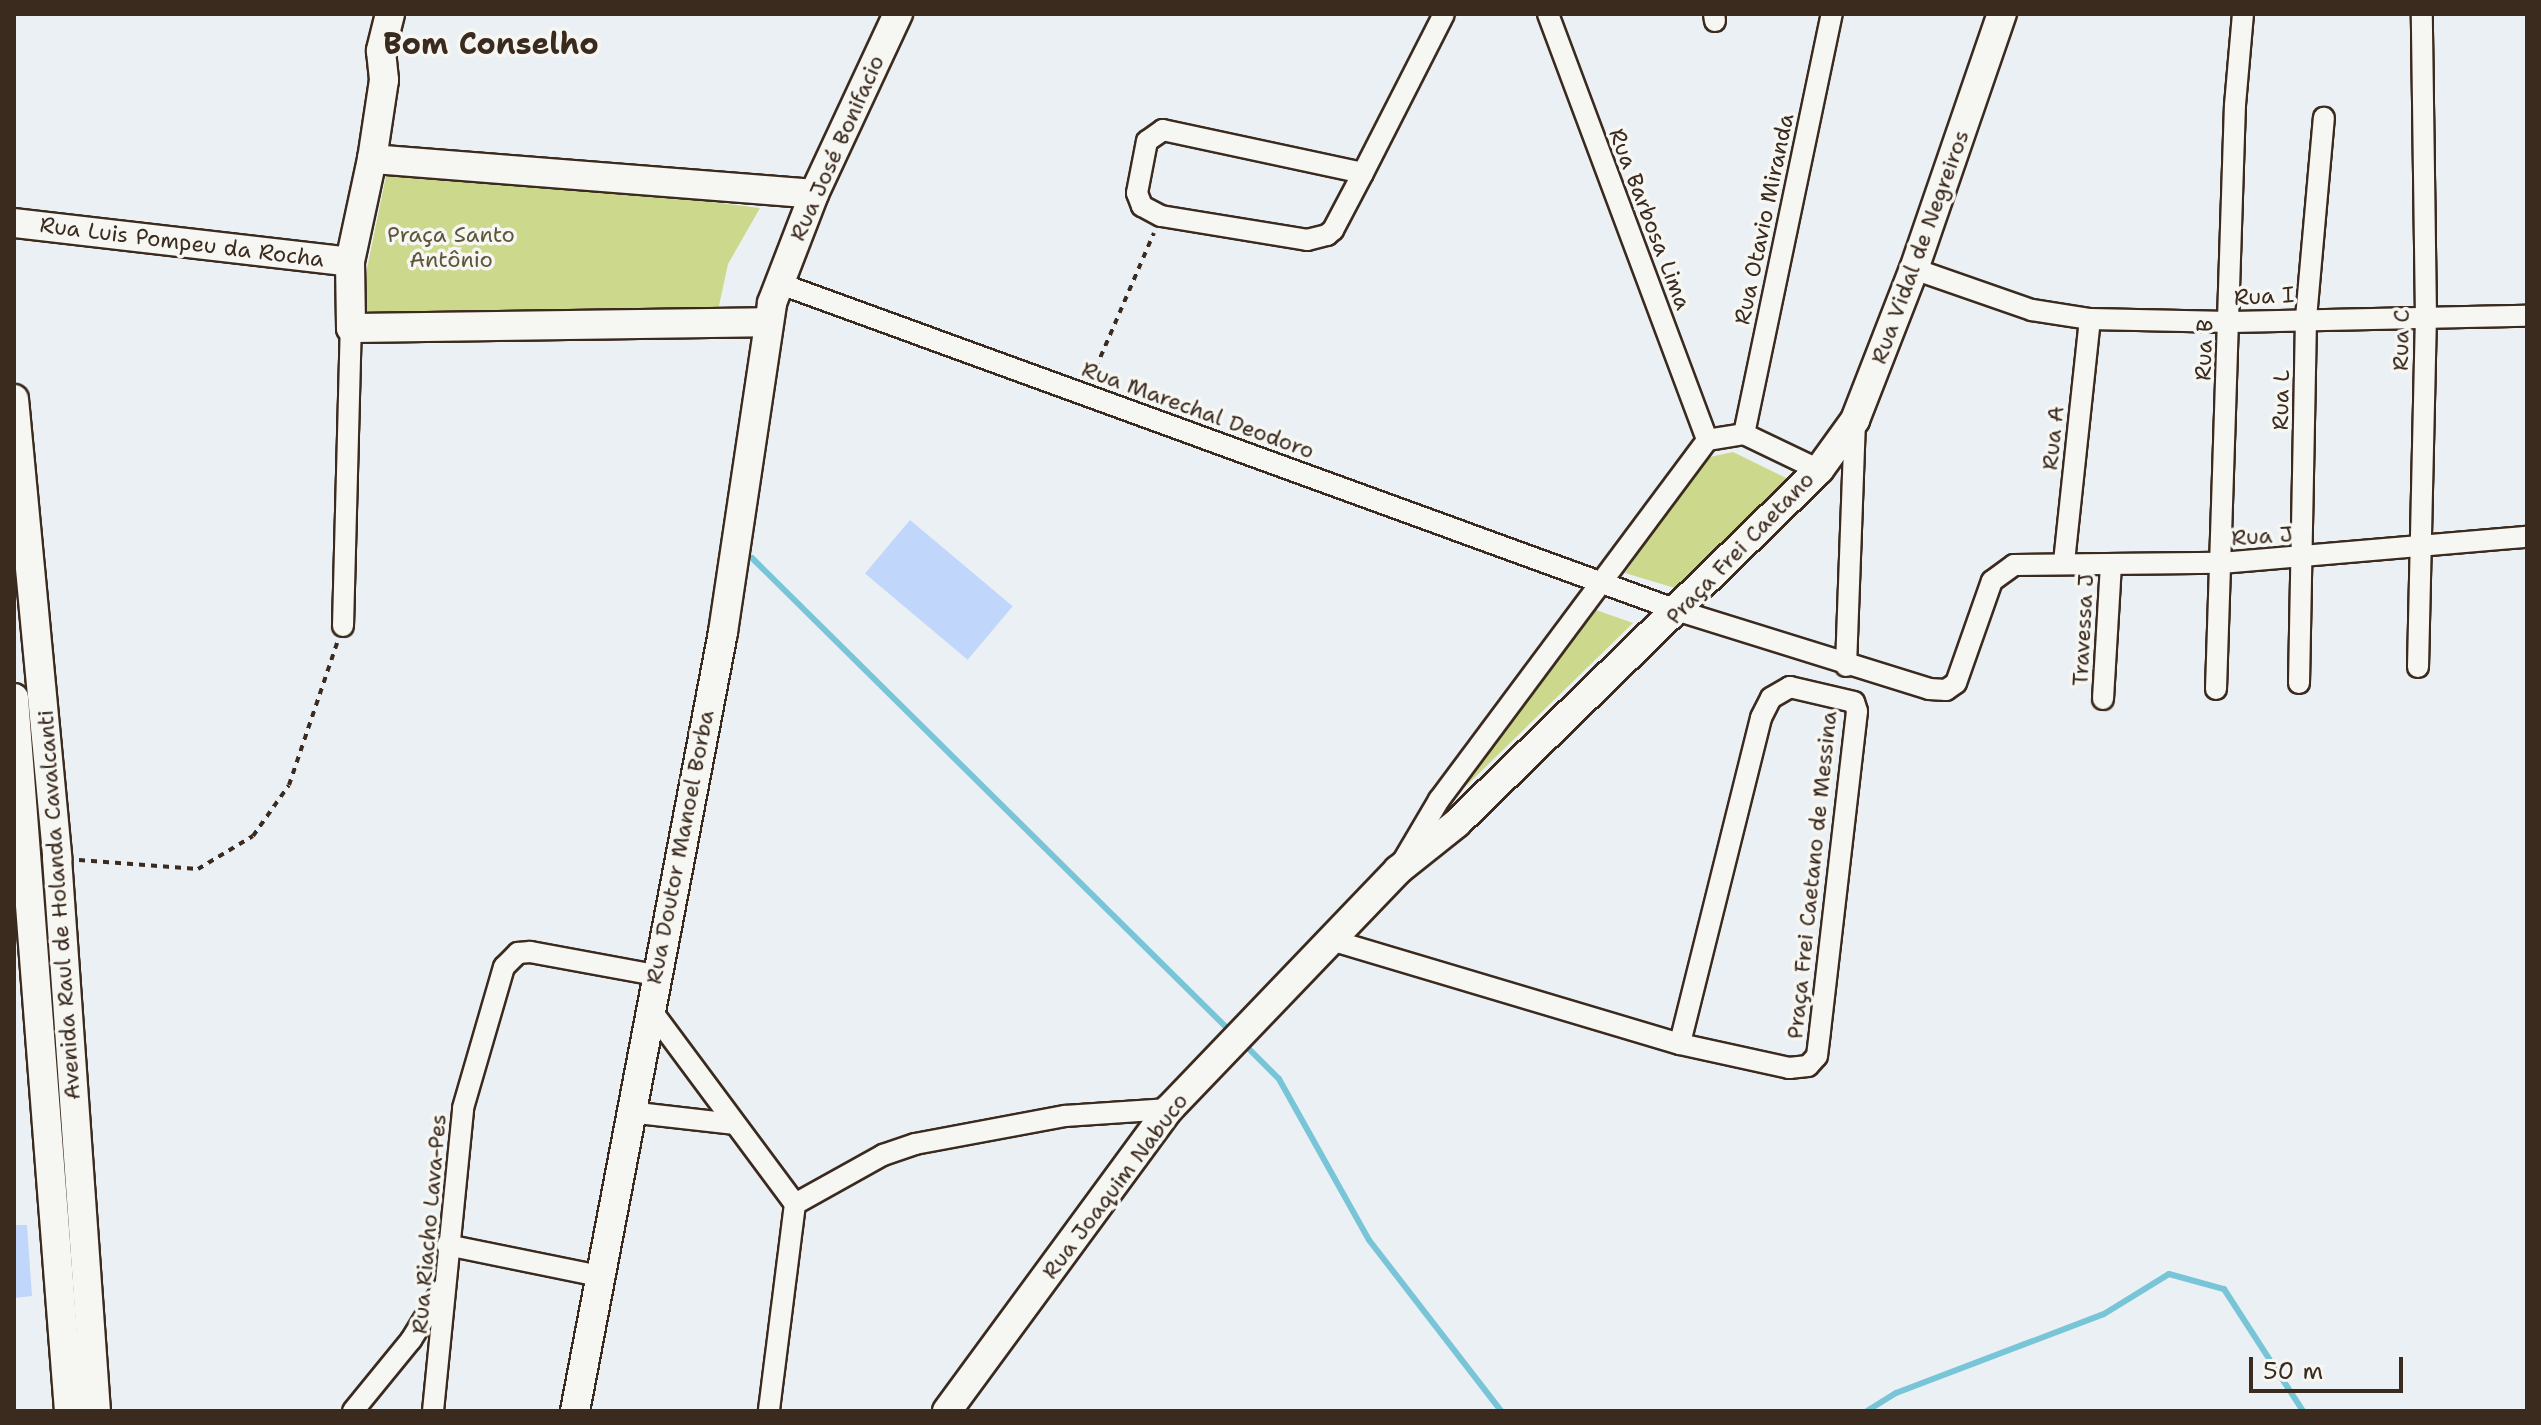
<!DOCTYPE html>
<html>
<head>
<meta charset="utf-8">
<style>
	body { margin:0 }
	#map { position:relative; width:2541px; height:1425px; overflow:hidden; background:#ebf0f4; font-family:"Shantell Sans",sans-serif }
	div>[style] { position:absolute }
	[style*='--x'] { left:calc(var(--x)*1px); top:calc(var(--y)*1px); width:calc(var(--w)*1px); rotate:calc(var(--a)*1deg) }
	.green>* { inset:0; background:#ccd88b }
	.stream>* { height:6px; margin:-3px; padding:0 3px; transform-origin:3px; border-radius:3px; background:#79c5d8 }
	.building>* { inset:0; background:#c0d6fa; transform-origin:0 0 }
	.path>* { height:4px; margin-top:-2px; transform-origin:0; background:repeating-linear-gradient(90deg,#3b2a1e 0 6px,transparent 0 12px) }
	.roads { filter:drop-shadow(2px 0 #3b2a1e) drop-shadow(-2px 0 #3b2a1e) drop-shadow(0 2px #3b2a1e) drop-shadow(0 -2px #3b2a1e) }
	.street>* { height:20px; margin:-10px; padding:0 10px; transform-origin:10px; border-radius:10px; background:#f6f6f2 }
	.secondary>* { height:28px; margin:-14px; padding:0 14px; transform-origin:14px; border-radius:14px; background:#f6f6f2 }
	span { translate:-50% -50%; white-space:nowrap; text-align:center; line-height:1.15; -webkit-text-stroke:7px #f6f6f2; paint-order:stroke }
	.street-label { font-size:22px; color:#3b2a1e }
	.park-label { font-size:22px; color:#5f5639 }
	.district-label { font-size:30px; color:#3b2a1e; font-weight:700 }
	.frame { position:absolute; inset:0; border:16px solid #3b2a1e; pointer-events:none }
	.scale { position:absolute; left:2249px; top:1357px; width:154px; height:36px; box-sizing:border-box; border:4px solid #3b2a1e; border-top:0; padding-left:10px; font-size:24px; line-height:28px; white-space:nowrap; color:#3b2a1e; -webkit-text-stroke:6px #f6f6f2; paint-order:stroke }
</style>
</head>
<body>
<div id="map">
	<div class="green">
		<i style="clip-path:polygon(388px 166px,680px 198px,760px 208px,728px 264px,717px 315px,376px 321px,360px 303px)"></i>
		<i style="clip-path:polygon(1733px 452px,1792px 481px,1678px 589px,1625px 573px,1705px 458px)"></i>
		<i style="clip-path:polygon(1596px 610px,1633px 623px,1429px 822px)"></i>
	</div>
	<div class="stream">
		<i style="--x:752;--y:558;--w:677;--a:44.7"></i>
		<i style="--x:1244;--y:1044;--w:49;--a:45"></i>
		<i style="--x:1279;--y:1079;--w:184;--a:60.8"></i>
		<i style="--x:1369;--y:1240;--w:216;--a:52.3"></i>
		<i style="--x:1867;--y:1411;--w:34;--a:-32"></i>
		<i style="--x:1896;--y:1393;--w:222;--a:-20.8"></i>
		<i style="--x:2104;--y:1314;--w:76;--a:-31.6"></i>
		<i style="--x:2169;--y:1274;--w:57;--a:15.3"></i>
		<i style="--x:2224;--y:1289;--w:145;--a:57.1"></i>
	</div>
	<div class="building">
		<i style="left:910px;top:520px;width:134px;height:70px;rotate:40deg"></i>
		<i style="clip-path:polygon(14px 1225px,27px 1225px,32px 1296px,14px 1298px)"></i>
	</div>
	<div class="path">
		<i style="--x:1091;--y:379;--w:159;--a:-66.7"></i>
		<i style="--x:79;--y:860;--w:119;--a:4.3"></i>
		<i style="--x:198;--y:869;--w:64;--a:-31"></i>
		<i style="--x:253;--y:836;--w:62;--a:-54.8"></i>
		<i style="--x:289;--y:785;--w:150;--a:-71.3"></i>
	</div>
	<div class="roads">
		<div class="street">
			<i style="--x:1548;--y:14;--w:455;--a:69.5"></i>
			<i style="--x:1714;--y:14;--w:7;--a:82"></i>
			<i style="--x:1363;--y:173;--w:205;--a:-167.9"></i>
			<i style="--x:1163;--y:130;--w:19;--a:145"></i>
			<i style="--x:1147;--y:141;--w:53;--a:100.9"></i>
			<i style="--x:1137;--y:193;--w:14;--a:69"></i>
			<i style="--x:1142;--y:206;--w:21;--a:28"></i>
			<i style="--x:1161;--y:216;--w:148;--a:9.3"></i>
			<i style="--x:1307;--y:240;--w:21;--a:-14"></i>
			<i style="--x:1327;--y:235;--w:8;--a:-40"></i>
			<i style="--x:1333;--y:230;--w:64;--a:-62.2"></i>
			<i style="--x:1363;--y:173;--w:178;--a:-63"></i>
			<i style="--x:1914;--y:269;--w:125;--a:19.2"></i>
			<i style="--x:2032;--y:310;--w:59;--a:8.8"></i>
			<i style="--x:2090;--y:319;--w:140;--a:1.2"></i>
			<i style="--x:2230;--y:322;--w:297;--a:-1.2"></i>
			<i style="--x:778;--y:283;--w:959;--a:20"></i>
			<i style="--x:1679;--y:611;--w:262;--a:17.3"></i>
			<i style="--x:1929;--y:689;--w:17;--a:3"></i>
			<i style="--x:1946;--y:690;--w:12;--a:-35"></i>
			<i style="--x:1956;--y:683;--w:108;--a:-70.6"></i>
			<i style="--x:1992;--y:581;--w:27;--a:-36"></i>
			<i style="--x:2014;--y:565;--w:207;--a:-0.6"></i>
			<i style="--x:2221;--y:563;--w:307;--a:-4.9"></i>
			<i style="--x:1744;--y:434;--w:429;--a:-78.2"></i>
			<i style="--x:2064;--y:562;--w:244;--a:-83.9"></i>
			<i style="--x:343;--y:626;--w:298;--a:-88.5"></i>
			<i style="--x:1846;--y:666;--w:246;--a:-87.9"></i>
			<i style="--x:2418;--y:667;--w:350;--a:-88.7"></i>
			<i style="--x:2426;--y:317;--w:303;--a:-90.8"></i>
			<i style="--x:2299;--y:683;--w:365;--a:-88.9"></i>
			<i style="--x:2306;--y:318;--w:201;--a:-84.9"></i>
			<i style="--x:2216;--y:689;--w:584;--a:-88.14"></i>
			<i style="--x:2235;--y:105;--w:91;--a:-85"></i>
			<i style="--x:2103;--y:699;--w:135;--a:-86.6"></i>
			<i style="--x:1403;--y:861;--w:71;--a:-59.5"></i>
			<i style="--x:1439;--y:800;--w:449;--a:-53.3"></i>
			<i style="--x:1707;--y:440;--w:37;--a:-9"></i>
			<i style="--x:1744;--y:434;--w:83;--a:25.6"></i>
			<i style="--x:1331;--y:940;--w:364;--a:16.6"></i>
			<i style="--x:1680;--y:1044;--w:112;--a:12.4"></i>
			<i style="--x:1789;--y:1068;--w:19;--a:-6"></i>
			<i style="--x:1808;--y:1066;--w:13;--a:-48"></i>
			<i style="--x:1817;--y:1056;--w:25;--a:-83"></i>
			<i style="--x:1820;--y:1031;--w:322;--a:-83.4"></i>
			<i style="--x:1857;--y:711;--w:9;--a:-108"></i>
			<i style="--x:1854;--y:702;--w:66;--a:-166.8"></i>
			<i style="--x:1790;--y:687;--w:22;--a:150"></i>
			<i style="--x:1771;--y:698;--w:22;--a:117"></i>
			<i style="--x:1761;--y:718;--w:336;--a:104"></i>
			<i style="--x:648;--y:1006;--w:247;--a:53.4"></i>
			<i style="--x:795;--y:1204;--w:209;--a:97.2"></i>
			<i style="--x:629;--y:1112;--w:107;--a:6.5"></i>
			<i style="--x:795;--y:1204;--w:101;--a:-29.1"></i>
			<i style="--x:883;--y:1155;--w:34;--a:-19"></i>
			<i style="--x:915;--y:1144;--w:153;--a:-10.6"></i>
			<i style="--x:1065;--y:1116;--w:104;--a:-3.9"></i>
			<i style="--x:447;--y:1245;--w:156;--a:11.5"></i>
			<i style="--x:353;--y:1411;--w:92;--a:-50.8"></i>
			<i style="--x:411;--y:1340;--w:61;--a:-58.4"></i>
			<i style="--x:433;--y:1411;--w:304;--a:-84.3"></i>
			<i style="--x:463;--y:1108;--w:147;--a:-73.8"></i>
			<i style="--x:504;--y:967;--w:20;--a:-45"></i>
			<i style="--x:518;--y:953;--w:12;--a:-5"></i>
			<i style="--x:530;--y:952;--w:127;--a:10.4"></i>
		</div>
		<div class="secondary">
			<i style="--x:390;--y:14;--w:38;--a:104"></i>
			<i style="--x:381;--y:51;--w:29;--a:84"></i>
			<i style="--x:384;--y:80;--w:80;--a:98.6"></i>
			<i style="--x:372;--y:159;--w:105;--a:102.1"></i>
			<i style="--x:350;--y:262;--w:66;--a:89.1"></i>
			<i style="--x:351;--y:328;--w:417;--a:-0.8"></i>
			<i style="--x:372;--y:159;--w:443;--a:4.5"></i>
			<i style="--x:14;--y:223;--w:338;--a:6.6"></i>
			<i style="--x:14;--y:399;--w:461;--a:84.6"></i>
			<i style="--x:57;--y:858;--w:554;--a:85.97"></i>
			<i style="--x:14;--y:698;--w:715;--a:85.59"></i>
			<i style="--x:575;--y:1411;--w:793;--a:-79.24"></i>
			<i style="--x:723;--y:632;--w:333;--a:-81.5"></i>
			<i style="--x:772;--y:303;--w:117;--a:-68.9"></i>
			<i style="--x:814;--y:194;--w:199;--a:-65"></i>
			<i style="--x:947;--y:1411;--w:375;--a:-53.7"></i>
			<i style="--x:1169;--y:1109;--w:331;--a:-46.2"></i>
			<i style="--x:1398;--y:870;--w:75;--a:-38.5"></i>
			<i style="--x:1457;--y:823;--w:506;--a:-44.28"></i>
			<i style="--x:1819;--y:470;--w:62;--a:-54.2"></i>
			<i style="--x:1855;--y:420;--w:162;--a:-68.7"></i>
			<i style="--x:1914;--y:269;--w:270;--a:-71"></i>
		</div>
	</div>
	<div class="street-label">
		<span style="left:837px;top:148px;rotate:-66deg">Rua José Bonifacio</span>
		<span style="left:1650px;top:219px;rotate:69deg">Rua Barbosa Lima</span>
		<span style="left:1764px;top:219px;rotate:-78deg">Rua Otavio Miranda</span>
		<span style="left:182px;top:242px;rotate:7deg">Rua Luis Pompeu da Rocha</span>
		<span style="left:1920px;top:247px;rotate:-70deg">Rua Vidal de Negreiros</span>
		<span style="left:2264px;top:296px;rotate:-3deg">Rua I</span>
		<span style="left:2401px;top:340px;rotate:-89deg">Rua C</span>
		<span style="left:2204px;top:350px;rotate:-88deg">Rua B</span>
		<span style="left:2281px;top:400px;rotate:-89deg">Rua L</span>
		<span style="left:1198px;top:410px;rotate:20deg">Rua Marechal Deodoro</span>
		<span style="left:2053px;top:438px;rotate:-84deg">Rua A</span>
		<span style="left:2262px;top:536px;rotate:-4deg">Rua J</span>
		<span style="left:1740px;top:548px;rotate:-46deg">Praça Frei Caetano</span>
		<span style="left:2083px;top:630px;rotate:-87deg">Travessa J</span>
		<span style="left:680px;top:847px;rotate:-79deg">Rua Doutor Manoel Borba</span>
		<span style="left:1812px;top:875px;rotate:-84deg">Praça Frei Caetano de Messina</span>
		<span style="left:59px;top:905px;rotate:-94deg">Avenida Raul de Holanda Cavalcanti</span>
		<span style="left:1115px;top:1186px;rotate:-53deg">Rua Joaquim Nabuco</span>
		<span style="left:429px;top:1224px;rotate:-85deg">Rua Riacho Lava-Pes</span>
	</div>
	<div class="park-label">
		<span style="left:451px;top:247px">Praça Santo<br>Antônio</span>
	</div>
	<div class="district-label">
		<span style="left:491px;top:44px">Bom Conselho</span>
	</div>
	<div class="frame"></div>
	<div class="scale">50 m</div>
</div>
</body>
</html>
